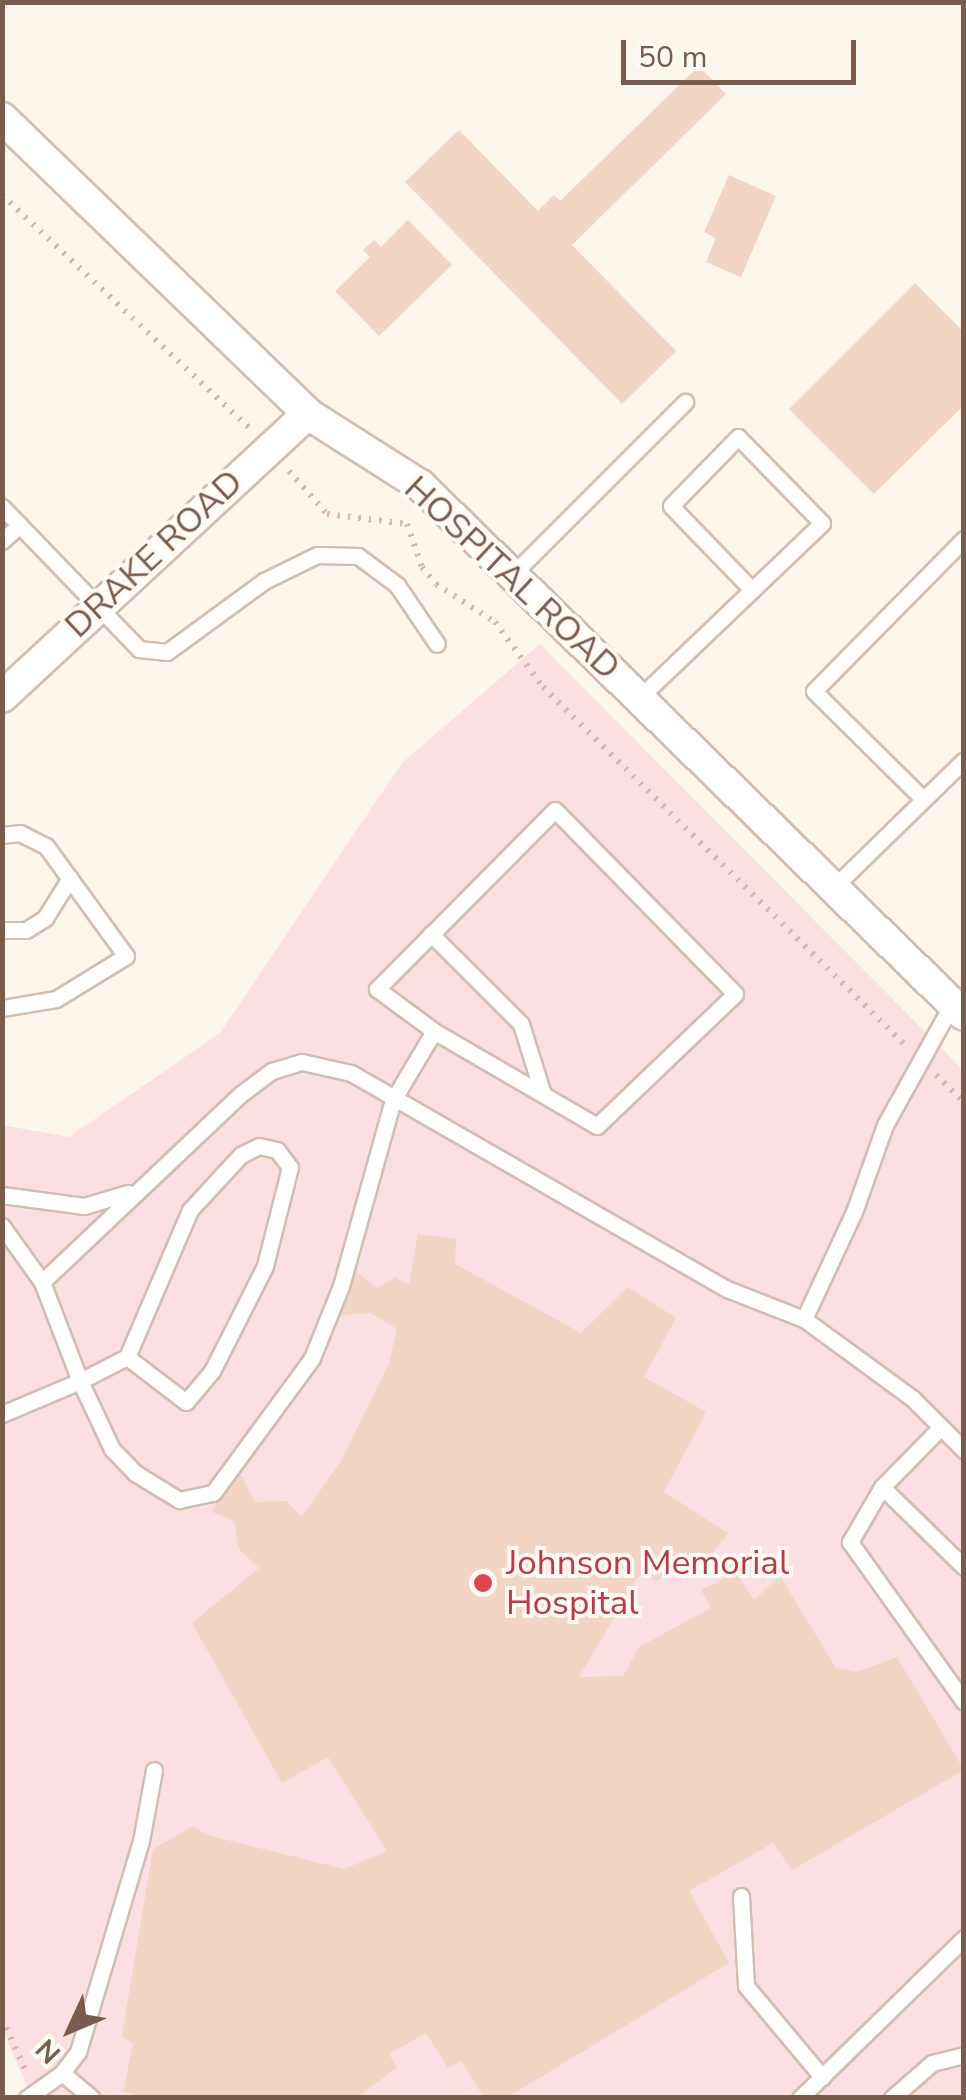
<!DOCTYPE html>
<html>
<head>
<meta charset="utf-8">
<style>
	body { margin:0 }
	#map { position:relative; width:966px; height:2100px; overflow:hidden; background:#fdf6ec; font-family:"Nunito Sans",sans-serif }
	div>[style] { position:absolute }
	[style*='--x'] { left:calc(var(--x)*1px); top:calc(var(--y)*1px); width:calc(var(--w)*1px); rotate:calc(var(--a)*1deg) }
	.medical>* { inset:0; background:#fbdfe3 }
	.building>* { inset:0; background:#f3d5c3 }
	.path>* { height:6px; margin-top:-3px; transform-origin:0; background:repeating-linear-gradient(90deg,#d9b8a5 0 2.5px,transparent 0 10.5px) }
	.roads { filter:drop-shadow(2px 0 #d1beb0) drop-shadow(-2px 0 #d1beb0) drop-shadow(0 2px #d1beb0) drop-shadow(0 -2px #d1beb0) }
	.service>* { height:15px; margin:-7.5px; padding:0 7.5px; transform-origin:7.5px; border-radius:7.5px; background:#fff }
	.minor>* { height:30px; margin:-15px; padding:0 15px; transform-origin:15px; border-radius:15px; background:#fff }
	.dots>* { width:28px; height:28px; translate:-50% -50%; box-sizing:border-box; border:5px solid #fffaf3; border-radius:50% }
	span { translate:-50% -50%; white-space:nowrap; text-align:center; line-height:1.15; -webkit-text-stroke:8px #fffaf3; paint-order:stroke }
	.street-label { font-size:35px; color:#7a5c4d }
	.health-label { font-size:35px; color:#be3a42 }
	.left { translate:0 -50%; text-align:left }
	.frame { position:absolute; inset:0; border:5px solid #7a5c4d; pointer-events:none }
	.north { position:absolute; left:20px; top:1980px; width:100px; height:100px; -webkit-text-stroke:8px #fffaf3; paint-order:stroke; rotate:226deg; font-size:28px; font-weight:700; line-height:40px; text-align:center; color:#7a5c4d }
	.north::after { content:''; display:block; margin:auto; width:35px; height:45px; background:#7a5c4d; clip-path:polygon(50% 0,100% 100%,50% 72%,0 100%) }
	.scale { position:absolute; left:621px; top:40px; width:235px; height:45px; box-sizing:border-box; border:5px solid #7a5c4d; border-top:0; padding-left:12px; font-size:30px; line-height:35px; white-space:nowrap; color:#7a5c4d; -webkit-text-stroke:8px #fffaf3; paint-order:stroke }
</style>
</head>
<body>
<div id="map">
	<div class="medical">
		<i style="clip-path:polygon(540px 644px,963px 1070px,963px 2097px,32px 2097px,2px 2029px,2px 1125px,69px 1137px,220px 1033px,402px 763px)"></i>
	</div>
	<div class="building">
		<i style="clip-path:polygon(699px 66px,726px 94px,572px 245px,676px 351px,622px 404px,405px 182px,459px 130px,538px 211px,554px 195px,560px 201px)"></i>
		<i style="clip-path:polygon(729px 175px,776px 196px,741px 277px,706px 262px,716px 238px,704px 232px)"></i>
		<i style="clip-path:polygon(408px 220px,452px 265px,379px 336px,335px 291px,370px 257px,363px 250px,374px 240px,381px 247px)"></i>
		<i style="clip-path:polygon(915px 283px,964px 332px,964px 405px,874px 494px,789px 409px)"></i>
		<i style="clip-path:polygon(418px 1234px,456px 1239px,455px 1264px,581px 1333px,628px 1287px,676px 1318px,644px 1377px,706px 1412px,664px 1492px,728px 1533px,713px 1553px,656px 1581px,640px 1574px,579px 1677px,623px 1676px,639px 1647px,711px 1608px,701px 1590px,736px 1572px,754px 1600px,780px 1576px,836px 1668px,857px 1672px,897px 1657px,964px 1770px,792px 1870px,773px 1843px,689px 1891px,729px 1963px,506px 2098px,484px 2098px,462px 2061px,448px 2068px,426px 2033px,389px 2054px,397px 2067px,357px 2098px,145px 2098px,123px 2092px,133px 2044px,122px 2036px,153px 1849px,193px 1826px,207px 1835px,344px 1869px,387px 1851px,328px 1757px,282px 1783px,192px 1623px,259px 1568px,239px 1549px,234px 1521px,212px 1512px,221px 1491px,241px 1475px,255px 1502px,287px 1501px,301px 1517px,340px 1463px,389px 1364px,397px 1329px,371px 1313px,341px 1315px,343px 1294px,352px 1269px,378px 1288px,395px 1277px,409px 1285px)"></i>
	</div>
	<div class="path">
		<i style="--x:2;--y:195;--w:341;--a:43.3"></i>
		<i style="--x:289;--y:471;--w:57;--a:48.5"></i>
		<i style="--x:327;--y:514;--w:81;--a:7.1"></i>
		<i style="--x:407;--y:524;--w:46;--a:70.8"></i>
		<i style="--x:422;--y:567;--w:22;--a:51"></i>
		<i style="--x:436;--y:584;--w:70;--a:32.8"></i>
		<i style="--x:495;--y:622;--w:81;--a:53.6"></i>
		<i style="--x:543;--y:687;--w:509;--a:44.68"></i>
		<i style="--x:936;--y:1075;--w:39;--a:44"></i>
		<i style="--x:2;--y:2018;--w:61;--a:65.9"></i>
	</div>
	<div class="roads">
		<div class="service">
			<i style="--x:2;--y:507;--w:197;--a:46"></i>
			<i style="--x:139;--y:649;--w:28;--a:6"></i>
			<i style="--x:167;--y:652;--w:120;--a:-36.2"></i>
			<i style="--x:264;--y:581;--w:59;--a:-26.1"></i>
			<i style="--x:317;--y:555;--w:41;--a:1.4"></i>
			<i style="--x:358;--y:556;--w:49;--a:36.6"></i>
			<i style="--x:397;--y:585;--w:71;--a:55.9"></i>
			<i style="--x:2;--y:541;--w:24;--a:-42"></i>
			<i style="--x:512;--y:575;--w:245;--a:-45"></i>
			<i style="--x:639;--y:698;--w:253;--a:-43.7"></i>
			<i style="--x:822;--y:523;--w:120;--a:-134.3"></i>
			<i style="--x:738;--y:437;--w:96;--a:134.2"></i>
			<i style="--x:671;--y:506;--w:117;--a:46"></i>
			<i style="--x:923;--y:799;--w:153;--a:-135.3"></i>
			<i style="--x:814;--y:691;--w:214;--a:-45.4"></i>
			<i style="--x:2;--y:835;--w:18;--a:-6"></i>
			<i style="--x:20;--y:833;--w:29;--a:27"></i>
			<i style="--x:46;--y:846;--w:136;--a:54"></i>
			<i style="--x:126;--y:956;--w:82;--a:148.4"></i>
			<i style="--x:56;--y:999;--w:55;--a:170.5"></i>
			<i style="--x:833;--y:888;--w:183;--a:-44.3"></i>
			<i style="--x:2;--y:930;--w:24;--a:0"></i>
			<i style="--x:26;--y:930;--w:22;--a:-32"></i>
			<i style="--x:45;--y:918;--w:47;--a:-58"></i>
			<i style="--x:431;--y:934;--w:127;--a:45"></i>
			<i style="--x:521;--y:1024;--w:73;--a:72.6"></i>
			<i style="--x:2;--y:1195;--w:83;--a:7.6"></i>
			<i style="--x:84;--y:1206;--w:46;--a:-16.5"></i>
			<i style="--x:2;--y:1226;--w:69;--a:54.5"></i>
			<i style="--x:42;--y:1282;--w:274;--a:-43.4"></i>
			<i style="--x:241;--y:1094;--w:39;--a:-37"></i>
			<i style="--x:272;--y:1071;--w:31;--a:-17"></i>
			<i style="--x:302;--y:1062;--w:50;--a:12.7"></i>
			<i style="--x:351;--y:1073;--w:434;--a:29.9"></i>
			<i style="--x:727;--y:1289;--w:83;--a:21.3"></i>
			<i style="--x:804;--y:1319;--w:118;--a:-65"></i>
			<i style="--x:854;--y:1212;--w:92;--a:-70.4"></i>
			<i style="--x:885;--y:1125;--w:138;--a:-61"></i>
			<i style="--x:804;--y:1319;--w:134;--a:36.2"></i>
			<i style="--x:912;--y:1398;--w:74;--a:45"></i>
			<i style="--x:127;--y:1357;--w:160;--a:-66.8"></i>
			<i style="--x:190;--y:1210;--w:75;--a:-47.2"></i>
			<i style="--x:241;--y:1155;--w:20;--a:-27"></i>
			<i style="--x:259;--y:1146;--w:18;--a:13"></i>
			<i style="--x:277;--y:1150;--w:21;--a:53"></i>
			<i style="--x:290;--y:1167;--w:102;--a:104.2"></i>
			<i style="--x:265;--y:1266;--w:118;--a:116.8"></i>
			<i style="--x:212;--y:1371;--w:40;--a:130"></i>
			<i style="--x:186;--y:1402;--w:74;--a:-142.7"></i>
			<i style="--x:127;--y:1357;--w:53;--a:152.9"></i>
			<i style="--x:80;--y:1381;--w:75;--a:64.8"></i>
			<i style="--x:112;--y:1449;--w:33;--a:46"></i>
			<i style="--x:135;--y:1473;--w:52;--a:31.5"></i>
			<i style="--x:179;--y:1500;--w:35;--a:-12"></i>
			<i style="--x:213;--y:1493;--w:167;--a:-53.7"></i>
			<i style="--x:312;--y:1358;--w:78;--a:-68.1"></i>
			<i style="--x:341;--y:1286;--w:193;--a:-74.4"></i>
			<i style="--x:393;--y:1100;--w:80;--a:-59.3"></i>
			<i style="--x:434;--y:1031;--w:71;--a:-143.6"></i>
			<i style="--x:377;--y:989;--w:252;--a:-45.2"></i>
			<i style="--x:555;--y:810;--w:257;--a:45.6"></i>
			<i style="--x:735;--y:994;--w:191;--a:136.3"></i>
			<i style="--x:597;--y:1126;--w:189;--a:-149.8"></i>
			<i style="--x:2;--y:1414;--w:85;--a:-22.9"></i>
			<i style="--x:80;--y:1381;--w:106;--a:-111"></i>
			<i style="--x:941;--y:1427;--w:84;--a:134.5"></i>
			<i style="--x:882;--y:1487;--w:115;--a:44.3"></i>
			<i style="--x:882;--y:1487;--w:64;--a:120.2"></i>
			<i style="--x:850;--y:1542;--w:196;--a:54.5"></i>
			<i style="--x:741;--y:1896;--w:90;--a:86.8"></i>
			<i style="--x:746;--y:1986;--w:119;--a:50.1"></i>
			<i style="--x:62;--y:2073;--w:39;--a:40"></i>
			<i style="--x:27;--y:2098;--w:43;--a:-35.5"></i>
			<i style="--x:62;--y:2073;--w:26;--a:-53"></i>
			<i style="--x:78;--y:2052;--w:220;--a:-73.4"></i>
			<i style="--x:141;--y:1841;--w:72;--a:-79.6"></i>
			<i style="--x:800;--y:2098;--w:229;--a:-44.3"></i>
			<i style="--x:892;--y:2098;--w:53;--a:-41.2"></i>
			<i style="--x:932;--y:2063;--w:33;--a:-14"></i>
		</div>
		<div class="minor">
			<i style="--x:2;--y:118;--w:426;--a:44"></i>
			<i style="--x:308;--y:414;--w:133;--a:32.4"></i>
			<i style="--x:420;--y:485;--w:759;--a:44.25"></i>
			<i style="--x:2;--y:697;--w:417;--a:-42.8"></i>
		</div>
	</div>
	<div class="dots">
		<i style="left:483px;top:1583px;background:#e0444e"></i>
	</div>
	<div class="street-label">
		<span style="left:154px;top:554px;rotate:-43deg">DRAKE ROAD</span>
		<span style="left:512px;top:578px;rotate:43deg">HOSPITAL ROAD</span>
	</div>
	<div class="health-label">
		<span class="left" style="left:506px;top:1583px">Johnson Memorial<br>Hospital</span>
	</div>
	<div class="frame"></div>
	<div class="north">N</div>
	<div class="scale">50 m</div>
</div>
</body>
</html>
